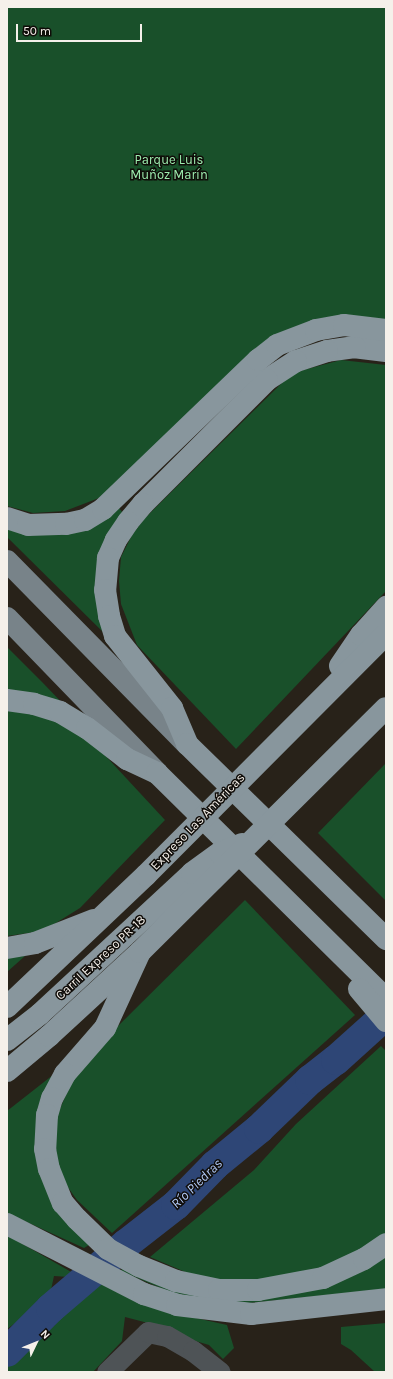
<!DOCTYPE html>
<html>
<head>
<meta charset="utf-8">
<style>
	body { margin:0 }
	#map { position:relative; width:393px; height:1379px; overflow:hidden; background:#282219; font-family:Karla,sans-serif }
	div>[style] { position:absolute }
	[style*='--x'] { left:calc(var(--x)*1px); top:calc(var(--y)*1px); width:calc(var(--w)*1px); rotate:calc(var(--a)*1deg) }
	.green>* { inset:0; background:#19502a }
	.river>* { height:30px; margin:-15px; padding:0 15px; transform-origin:15px; border-radius:15px; background:#2e4676 }
	.minor>* { height:21px; margin:-10.5px; padding:0 10.5px; transform-origin:10.5px; border-radius:10.5px; background:#4e5356 }
	.major>* { height:22px; margin:-11px; padding:0 11px; transform-origin:11px; border-radius:11px; background:#788389 }
	.highway>* { height:22px; margin:-11px; padding:0 11px; transform-origin:11px; border-radius:11px; background:#88969d }
	span { translate:-50% -50%; white-space:nowrap; text-align:center; line-height:1.15; -webkit-text-stroke:3px #0f0c08; paint-order:stroke }
	.park-label { font-size:13px; color:#9deeaf }
	.street-label { font-size:13px; color:#f5f0ea }
	.water-label { font-size:14px; color:#b1c9f7; font-style:italic }
	.frame { position:absolute; inset:0; border:8px solid #f5f0ea; pointer-events:none }
	.north { position:absolute; left:16px; top:1323px; width:40px; height:40px; -webkit-text-stroke:3px #0f0c08; paint-order:stroke; rotate:47deg; font-size:11px; font-weight:700; line-height:16px; text-align:center; color:#f5f0ea }
	.north::after { content:''; display:block; margin:auto; width:14px; height:18px; background:#f5f0ea; clip-path:polygon(50% 0,100% 100%,50% 72%,0 100%) }
	.scale { position:absolute; left:16px; top:24px; width:126px; height:18px; box-sizing:border-box; border:2px solid #f5f0ea; border-top:0; padding-left:5px; font-size:12px; line-height:14px; white-space:nowrap; color:#f5f0ea; -webkit-text-stroke:3px #0f0c08; paint-order:stroke }
</style>
</head>
<body>
<div id="map">
	<div class="green">
		<i style="clip-path:polygon(7px 7px,386px 7px,386px 321px,304px 323px,99px 498px,65px 511px,33px 513px,7px 506px)"></i>
		<i style="clip-path:polygon(341px 360px,386px 365px,386px 591px,236px 749px,137px 645px,121px 604px,119px 581px,121px 557px,132px 535px,144px 519px,292px 373px)"></i>
		<i style="clip-path:polygon(119px 508px,123px 513px,109px 638px,7px 537px,7px 525px)"></i>
		<i style="clip-path:polygon(7px 647px,43px 683px,69px 710px,7px 692px)"></i>
		<i style="clip-path:polygon(7px 709px,48px 713px,89px 738px,165px 820px,80px 908px,43px 931px,7px 936px)"></i>
		<i style="clip-path:polygon(386px 763px,386px 901px,318px 833px)"></i>
		<i style="clip-path:polygon(245px 900px,355px 1015px,112px 1233px,77px 1200px,62px 1179px,53px 1149px,58px 1113px,76px 1072px,112px 1032px)"></i>
		<i style="clip-path:polygon(25px 956px,7px 972px,7px 957px)"></i>
		<i style="clip-path:polygon(381px 1046px,386px 1051px,386px 1233px,353px 1256px,315px 1270px,274px 1279px,238px 1281px,197px 1277px,150px 1257px,254px 1170px,296px 1124px)"></i>
		<i style="clip-path:polygon(58px 1071px,39px 1146px,89px 1245px,84px 1248px,7px 1213px,7px 1111px)"></i>
		<i style="clip-path:polygon(7px 1235px,73px 1273px,69px 1277px,54px 1276px,49px 1299px,7px 1329px)"></i>
		<i style="clip-path:polygon(386px 1252px,386px 1289px,240px 1304px,209px 1301px,170px 1292px,121px 1271px,123px 1266px,237px 1297px)"></i>
		<i style="clip-path:polygon(94px 1280px,187px 1316px,227px 1325px,234px 1348px,223px 1359px,209px 1345px,189px 1339px,171px 1329px,125px 1317px,122px 1341px,93px 1372px,7px 1372px,7px 1362px,16px 1356px,11px 1341px,18px 1335px,54px 1326px,89px 1281px)"></i>
		<i style="clip-path:polygon(386px 1323px,386px 1372px,375px 1372px,351px 1350px,341px 1344px,341px 1327px)"></i>
	</div>
	<div class="river">
		<i style="--x:7;--y:1352;--w:62;--a:-45"></i>
		<i style="--x:51;--y:1308;--w:99;--a:-40.5"></i>
		<i style="--x:126;--y:1244;--w:63;--a:-38"></i>
		<i style="--x:176;--y:1205;--w:56;--a:-45.7"></i>
		<i style="--x:215;--y:1165;--w:57;--a:-39.3"></i>
		<i style="--x:259;--y:1129;--w:71;--a:-43.9"></i>
		<i style="--x:310;--y:1080;--w:33;--a:-38"></i>
		<i style="--x:336;--y:1060;--w:67;--a:-42"></i>
	</div>
	<div class="minor">
		<i style="--x:107;--y:1372;--w:57;--a:-44.3"></i>
		<i style="--x:148;--y:1332;--w:19;--a:12"></i>
		<i style="--x:167;--y:1336;--w:30;--a:30"></i>
		<i style="--x:193;--y:1351;--w:34;--a:38"></i>
	</div>
	<div class="major">
		<i style="--x:7;--y:561;--w:257;--a:45.5"></i>
		<i style="--x:7;--y:618;--w:216;--a:45.9"></i>
	</div>
	<div class="highway">
		<i style="--x:386;--y:351;--w:31;--a:-173"></i>
		<i style="--x:355;--y:347;--w:28;--a:172"></i>
		<i style="--x:327;--y:351;--w:33;--a:162"></i>
		<i style="--x:296;--y:361;--w:35;--a:147"></i>
		<i style="--x:267;--y:380;--w:175;--a:135"></i>
		<i style="--x:143;--y:504;--w:23;--a:130"></i>
		<i style="--x:128;--y:522;--w:22;--a:124"></i>
		<i style="--x:116;--y:540;--w:20;--a:114"></i>
		<i style="--x:108;--y:558;--w:32;--a:95"></i>
		<i style="--x:105;--y:590;--w:26;--a:81"></i>
		<i style="--x:109;--y:616;--w:21;--a:73"></i>
		<i style="--x:115;--y:636;--w:92;--a:51.6"></i>
		<i style="--x:172;--y:708;--w:39;--a:67"></i>
		<i style="--x:187;--y:744;--w:279;--a:44.4"></i>
		<i style="--x:7;--y:518;--w:22;--a:18"></i>
		<i style="--x:28;--y:525;--w:38;--a:-2"></i>
		<i style="--x:66;--y:524;--w:19;--a:-12"></i>
		<i style="--x:85;--y:520;--w:21;--a:-31"></i>
		<i style="--x:103;--y:509;--w:215;--a:-43.9"></i>
		<i style="--x:258;--y:360;--w:24;--a:-38"></i>
		<i style="--x:277;--y:345;--w:42;--a:-21"></i>
		<i style="--x:316;--y:330;--w:28;--a:-10"></i>
		<i style="--x:344;--y:325;--w:42;--a:6.8"></i>
		<i style="--x:340;--y:666;--w:37;--a:-56"></i>
		<i style="--x:361;--y:635;--w:38;--a:-48"></i>
		<i style="--x:7;--y:700;--w:27;--a:8"></i>
		<i style="--x:34;--y:704;--w:27;--a:17"></i>
		<i style="--x:60;--y:712;--w:31;--a:31"></i>
		<i style="--x:87;--y:728;--w:51;--a:37.8"></i>
		<i style="--x:127;--y:759;--w:33;--a:25"></i>
		<i style="--x:157;--y:773;--w:322;--a:44.6"></i>
		<i style="--x:7;--y:948;--w:28;--a:-10"></i>
		<i style="--x:35;--y:943;--w:63;--a:-21.3"></i>
		<i style="--x:140;--y:952;--w:84;--a:114.7"></i>
		<i style="--x:105;--y:1028;--w:61;--a:131"></i>
		<i style="--x:65;--y:1074;--w:27;--a:118"></i>
		<i style="--x:52;--y:1098;--w:18;--a:106"></i>
		<i style="--x:47;--y:1115;--w:34;--a:93"></i>
		<i style="--x:45;--y:1149;--w:20;--a:79"></i>
		<i style="--x:49;--y:1169;--w:37;--a:68"></i>
		<i style="--x:63;--y:1203;--w:21;--a:49"></i>
		<i style="--x:77;--y:1219;--w:43;--a:44.1"></i>
		<i style="--x:108;--y:1249;--w:35;--a:29"></i>
		<i style="--x:139;--y:1266;--w:40;--a:22"></i>
		<i style="--x:176;--y:1281;--w:44;--a:11.8"></i>
		<i style="--x:219;--y:1290;--w:39;--a:0"></i>
		<i style="--x:258;--y:1290;--w:66;--a:-10.5"></i>
		<i style="--x:323;--y:1278;--w:45;--a:-24.9"></i>
		<i style="--x:364;--y:1259;--w:27;--a:-34"></i>
		<i style="--x:359;--y:989;--w:42;--a:49.8"></i>
		<i style="--x:7;--y:1007;--w:192;--a:-43.5"></i>
		<i style="--x:146;--y:875;--w:340;--a:-45.1"></i>
		<i style="--x:7;--y:1040;--w:42;--a:-38.2"></i>
		<i style="--x:40;--y:1014;--w:207;--a:-42.8"></i>
		<i style="--x:192;--y:873;--w:34;--a:-36"></i>
		<i style="--x:220;--y:853;--w:24;--a:-22"></i>
		<i style="--x:7;--y:1071;--w:55;--a:-39.8"></i>
		<i style="--x:49;--y:1036;--w:124;--a:-42.7"></i>
		<i style="--x:140;--y:952;--w:346;--a:-44.8"></i>
		<i style="--x:7;--y:1224;--w:154;--a:27.1"></i>
		<i style="--x:144;--y:1294;--w:35;--a:18"></i>
		<i style="--x:177;--y:1305;--w:75;--a:6.9"></i>
		<i style="--x:251;--y:1314;--w:136;--a:-6.3"></i>
	</div>
	<div class="park-label">
		<span style="left:169px;top:168px">Parque Luis<br>Muñoz Marín</span>
	</div>
	<div class="street-label">
		<span style="left:198px;top:822px;rotate:-46deg">Expreso Las Américas</span>
		<span style="left:101px;top:958px;rotate:-43deg">Carril Expreso PR-18</span>
	</div>
	<div class="water-label">
		<span style="left:197px;top:1184px;rotate:-44deg">Río Piedras</span>
	</div>
	<div class="frame"></div>
	<div class="north">N</div>
	<div class="scale">50 m</div>
</div>
</body>
</html>
